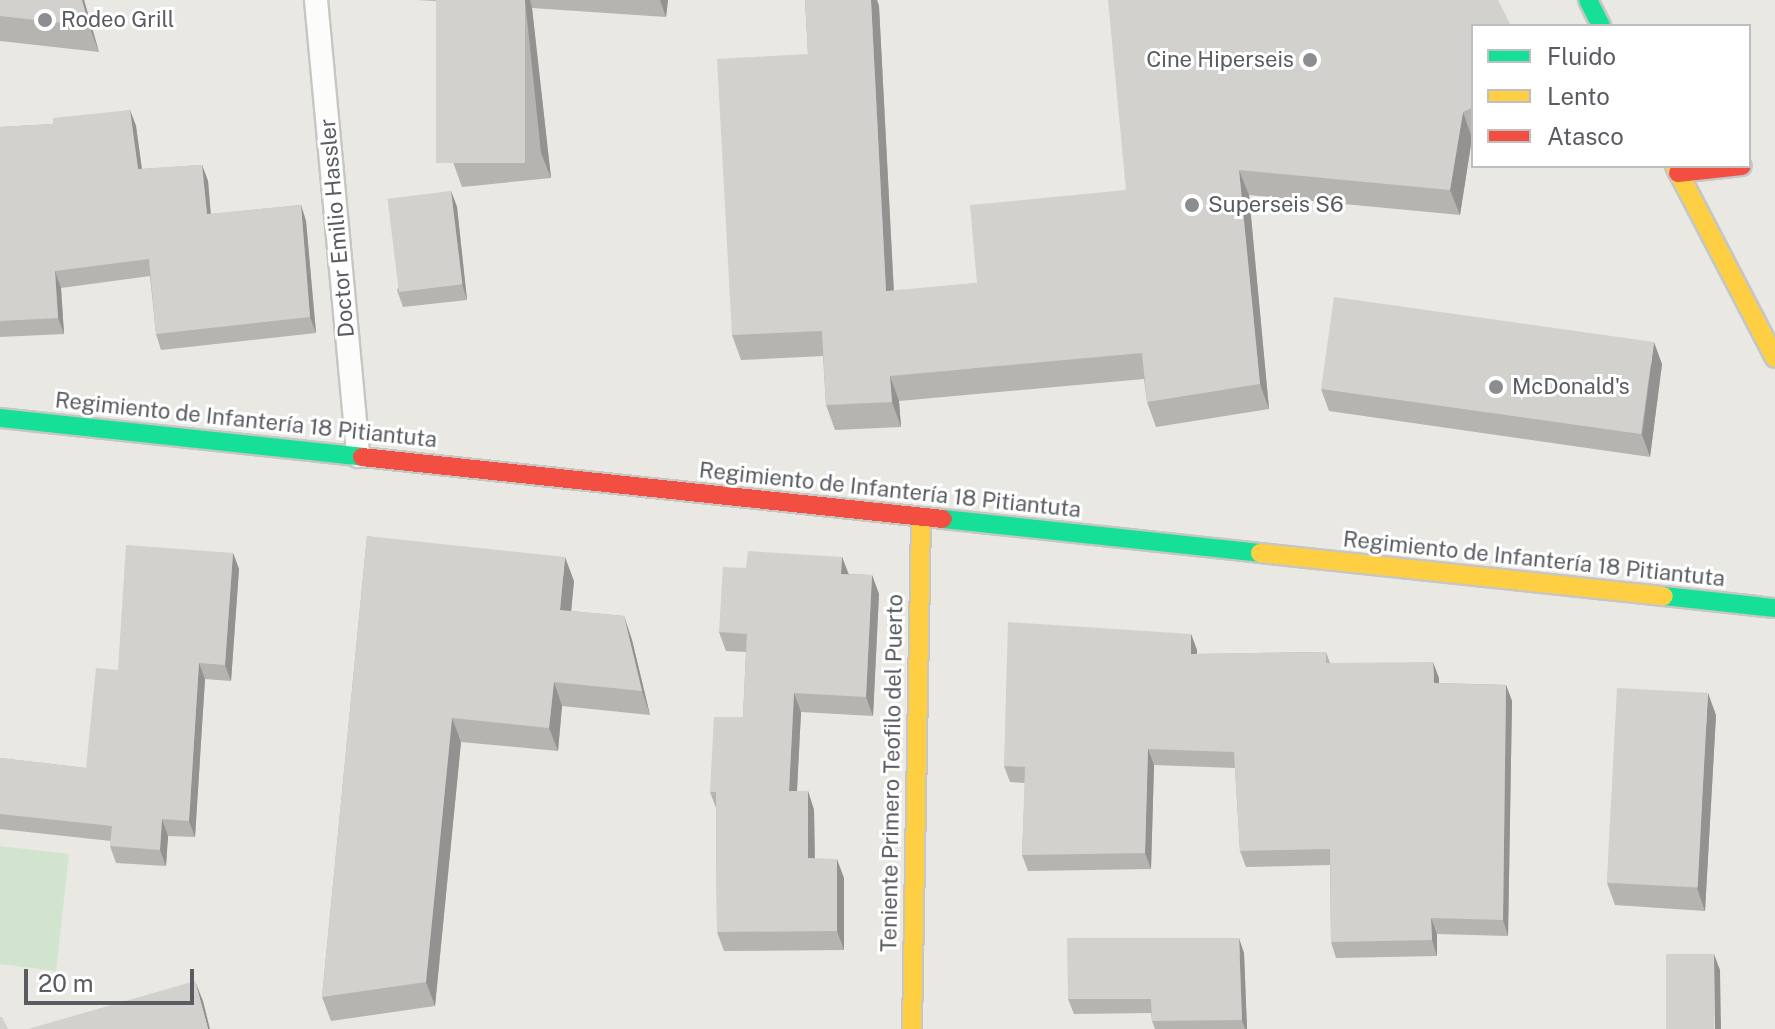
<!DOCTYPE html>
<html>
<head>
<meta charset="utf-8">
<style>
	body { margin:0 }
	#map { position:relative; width:1775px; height:1029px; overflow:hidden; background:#e9e8e3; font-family:"Public Sans",sans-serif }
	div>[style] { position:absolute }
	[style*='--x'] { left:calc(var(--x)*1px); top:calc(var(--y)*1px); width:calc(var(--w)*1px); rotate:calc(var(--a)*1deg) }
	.green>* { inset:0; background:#d1e5ce }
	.roads { filter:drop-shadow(2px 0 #c6c6c5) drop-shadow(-2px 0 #c6c6c5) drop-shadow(0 2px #c6c6c5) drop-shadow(0 -2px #c6c6c5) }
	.lane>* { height:22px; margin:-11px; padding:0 11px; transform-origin:11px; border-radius:11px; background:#fcfcfb }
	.fast>* { height:18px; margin:-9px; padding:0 9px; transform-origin:9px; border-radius:9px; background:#16e098 }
	.slow>* { height:18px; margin:-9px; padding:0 9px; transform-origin:9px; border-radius:9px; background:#ffcf43 }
	.jam>* { height:18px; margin:-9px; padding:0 9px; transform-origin:9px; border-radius:9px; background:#f24e42 }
	.wall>* { inset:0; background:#b5b4b1 }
	.shaded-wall>* { inset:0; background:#939290 }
	.building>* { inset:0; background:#d2d1ce; transform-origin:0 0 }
	.dots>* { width:22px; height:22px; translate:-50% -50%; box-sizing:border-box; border:4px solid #fff; border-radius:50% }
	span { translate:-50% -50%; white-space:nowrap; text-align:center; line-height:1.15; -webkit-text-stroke:6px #fff; paint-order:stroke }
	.poi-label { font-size:22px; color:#595c61 }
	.left { translate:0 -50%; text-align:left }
	.right { translate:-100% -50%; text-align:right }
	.street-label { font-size:22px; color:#595c61 }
	.legend { position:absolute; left:1471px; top:24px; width:280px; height:144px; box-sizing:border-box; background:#fff; border:2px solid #bdbec0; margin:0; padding:10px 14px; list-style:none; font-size:24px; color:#595c61 }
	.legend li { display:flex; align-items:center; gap:16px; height:40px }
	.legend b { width:40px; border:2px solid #bdbec0 }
	.scale { position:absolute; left:24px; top:969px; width:170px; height:36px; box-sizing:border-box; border:4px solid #595c61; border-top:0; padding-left:10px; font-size:24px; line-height:28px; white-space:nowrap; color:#595c61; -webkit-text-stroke:6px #fff; paint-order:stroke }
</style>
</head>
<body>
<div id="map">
	<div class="green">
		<i style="clip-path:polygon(0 846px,69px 854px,56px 971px,0 964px)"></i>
	</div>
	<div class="roads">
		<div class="lane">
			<i style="--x:316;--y:0;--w:458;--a:84.7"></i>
		</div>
		<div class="fast">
			<i style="--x:1588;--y:0;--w:29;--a:63"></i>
			<i style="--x:0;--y:418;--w:364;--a:6.1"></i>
			<i style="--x:943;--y:519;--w:319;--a:6.1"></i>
			<i style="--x:1664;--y:596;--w:112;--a:6.2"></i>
		</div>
		<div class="slow">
			<i style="--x:1675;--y:166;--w:216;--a:62.5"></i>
			<i style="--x:1260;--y:553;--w:406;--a:6.1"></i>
			<i style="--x:912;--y:1029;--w:511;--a:-88.99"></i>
		</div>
		<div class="jam">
			<i style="--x:1678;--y:173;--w:64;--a:-6.2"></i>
			<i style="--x:362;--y:457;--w:584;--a:6.09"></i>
		</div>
	</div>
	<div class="wall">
		<i style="clip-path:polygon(0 0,84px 0,99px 52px,0 41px)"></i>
		<i style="clip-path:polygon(417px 0,668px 0,666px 17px,532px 8px,551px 178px,462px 187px,453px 162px,436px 1px)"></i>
		<i style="clip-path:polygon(805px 0,877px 0,879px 6px,894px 291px,977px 283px,1126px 190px,1473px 26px,1473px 137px,1472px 138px,1460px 215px,1249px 195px,1269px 409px,1156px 427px,1147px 402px,1144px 379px,899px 401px,901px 427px,835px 430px,826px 405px,823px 356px,741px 360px,732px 335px,808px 54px)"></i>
		<i style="clip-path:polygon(130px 110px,136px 126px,142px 169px,202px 165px,208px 181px,211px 214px,301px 205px,306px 221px,316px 333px,161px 350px,156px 334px,150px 276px,61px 288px,64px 334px,0 337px,0 127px,53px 124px)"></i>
		<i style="clip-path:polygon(451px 191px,457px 207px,467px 300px,403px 307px,397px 290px)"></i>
		<i style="clip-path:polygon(1662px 364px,1650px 457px,1329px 411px,1321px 389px)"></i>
		<i style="clip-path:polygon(367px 536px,574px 581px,571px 611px,624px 616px,632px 640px,650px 715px,562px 706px,558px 751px,461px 742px,435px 1006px,331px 1021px,322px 997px)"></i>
		<i style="clip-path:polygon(233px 553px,239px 569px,231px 681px,205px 679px,195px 837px,168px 836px,166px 866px,116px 863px,110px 846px,111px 841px,0 829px,0 758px,86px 768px)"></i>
		<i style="clip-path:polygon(842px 557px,849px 574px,872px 575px,879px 594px,873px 716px,801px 712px,797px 791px,808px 791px,814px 810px,815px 859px,844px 878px,844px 950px,724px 951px,717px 932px,716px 808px,710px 792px,743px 717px,746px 652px,726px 651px,719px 632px,746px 568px)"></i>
		<i style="clip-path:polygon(1191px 634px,1197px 650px,1197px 654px,1326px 652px,1330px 663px,1439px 678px,1439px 683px,1506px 685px,1512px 701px,1508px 936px,1437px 934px,1437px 956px,1336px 958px,1331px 942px,1330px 865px,1246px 867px,1240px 851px,1235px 768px,1154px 765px,1151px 869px,1028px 871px,1022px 855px,1025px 783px,1010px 782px,1004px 766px)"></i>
		<i style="clip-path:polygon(1716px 715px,1705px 911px,1615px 905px,1607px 883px)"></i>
		<i style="clip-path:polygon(1244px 953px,1247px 1029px,1155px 1029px,1152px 1021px,1151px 1013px,1074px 1014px,1068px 999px)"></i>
	</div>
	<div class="shaded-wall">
		<i style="clip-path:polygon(82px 0,84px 0,99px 52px,89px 26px)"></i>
		<i style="clip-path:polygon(525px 0,530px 0,532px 8px,551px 178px,541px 153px)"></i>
		<i style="clip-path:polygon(660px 0,668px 0,666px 17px)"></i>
		<i style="clip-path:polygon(871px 0,877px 0,879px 6px,895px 316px,886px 291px)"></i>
		<i style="clip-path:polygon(130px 110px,136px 126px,144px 185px,138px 169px)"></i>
		<i style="clip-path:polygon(1463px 112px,1472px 138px,1460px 215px,1450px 190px)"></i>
		<i style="clip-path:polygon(202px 165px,208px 181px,212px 231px,207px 214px)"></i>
		<i style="clip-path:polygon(1239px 170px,1249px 195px,1269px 409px,1260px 384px)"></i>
		<i style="clip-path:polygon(451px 191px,457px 207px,467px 300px,462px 284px)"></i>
		<i style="clip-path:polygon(301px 205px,306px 221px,316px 333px,310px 317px)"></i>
		<i style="clip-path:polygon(55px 271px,61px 288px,64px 334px,58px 318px)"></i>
		<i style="clip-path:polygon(1654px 342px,1662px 364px,1650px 457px,1642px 435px)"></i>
		<i style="clip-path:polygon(890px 376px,899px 401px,901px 427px,892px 402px)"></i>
		<i style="clip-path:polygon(233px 553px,239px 569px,231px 681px,225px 665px)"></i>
		<i style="clip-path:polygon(565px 557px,574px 581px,569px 634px,560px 610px)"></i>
		<i style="clip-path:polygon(842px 557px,849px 576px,841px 574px)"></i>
		<i style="clip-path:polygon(872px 575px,879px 594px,873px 716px,866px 697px)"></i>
		<i style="clip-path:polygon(624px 616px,632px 640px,650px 715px,642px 691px)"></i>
		<i style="clip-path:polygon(1191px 634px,1197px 650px,1197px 670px,1191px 654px)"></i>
		<i style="clip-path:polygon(1433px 662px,1439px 678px,1439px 699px,1434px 683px)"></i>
		<i style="clip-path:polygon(199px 663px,205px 679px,195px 837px,189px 821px)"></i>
		<i style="clip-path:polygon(554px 682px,562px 706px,558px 751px,549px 728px)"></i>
		<i style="clip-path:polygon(1506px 685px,1512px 701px,1508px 936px,1503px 920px)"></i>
		<i style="clip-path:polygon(794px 693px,801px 712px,796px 810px,789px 791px)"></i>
		<i style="clip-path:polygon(1708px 693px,1716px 715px,1705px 911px,1697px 888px)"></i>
		<i style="clip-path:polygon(452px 718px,461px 742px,435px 1006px,426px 982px)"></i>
		<i style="clip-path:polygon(1148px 749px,1154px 765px,1151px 869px,1145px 853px)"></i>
		<i style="clip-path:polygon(808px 791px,814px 810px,815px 877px,808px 858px)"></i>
		<i style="clip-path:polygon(162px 819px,168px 836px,166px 866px,160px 850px)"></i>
		<i style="clip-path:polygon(837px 859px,844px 878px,844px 950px,837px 931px)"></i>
		<i style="clip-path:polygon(1431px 918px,1437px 934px,1437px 956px,1432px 940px)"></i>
		<i style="clip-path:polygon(1239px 938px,1244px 953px,1247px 1029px,1245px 1029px,1242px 1020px)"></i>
		<i style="clip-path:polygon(1714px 954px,1720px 970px,1721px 1029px,1715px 1029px)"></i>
		<i style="clip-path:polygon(195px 981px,203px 1001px,210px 1029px,208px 1029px)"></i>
	</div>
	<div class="building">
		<i style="clip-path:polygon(0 0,82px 0,89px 26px,0 16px)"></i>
		<i style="left:436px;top:0;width:89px;height:163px"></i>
		<i style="clip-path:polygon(805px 0,871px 0,886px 291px,977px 283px,970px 205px,1126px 190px,1108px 0,1498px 0,1511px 26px,1473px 26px,1473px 107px,1463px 112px,1450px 190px,1239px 170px,1260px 384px,1147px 402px,1142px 353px,890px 376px,892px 402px,826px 405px,822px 331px,732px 335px,717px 59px,808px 54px)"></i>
		<i style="clip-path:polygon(130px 110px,138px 169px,202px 165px,207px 214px,301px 205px,310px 317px,156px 334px,149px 259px,55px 271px,58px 318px,0 321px,0 127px,53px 124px,53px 118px)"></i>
		<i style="left:451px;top:191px;width:94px;height:64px;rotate:83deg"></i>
		<i style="left:1334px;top:297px;width:323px;height:93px;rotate:8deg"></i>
		<i style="clip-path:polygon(367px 536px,565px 557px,560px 610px,624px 616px,642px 691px,554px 682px,549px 728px,452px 718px,426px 982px,322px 997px)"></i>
		<i style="clip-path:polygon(126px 545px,233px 553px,225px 665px,199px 663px,189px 821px,162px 819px,160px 850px,110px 846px,112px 826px,0 814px,0 758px,86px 768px,96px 668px,118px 670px)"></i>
		<i style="clip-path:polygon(748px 551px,842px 557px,841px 574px,872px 575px,866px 697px,794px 693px,789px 791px,808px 791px,808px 858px,837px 859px,837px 931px,717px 932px,716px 792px,710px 792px,714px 717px,743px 717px,747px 634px,719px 632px,723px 567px,746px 568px)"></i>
		<i style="clip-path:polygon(1008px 622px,1191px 634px,1191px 654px,1326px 652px,1326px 663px,1433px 662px,1434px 683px,1506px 685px,1503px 920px,1431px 918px,1432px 940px,1331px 942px,1330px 849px,1240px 851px,1234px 752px,1148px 749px,1145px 853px,1022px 855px,1025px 767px,1004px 766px)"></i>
		<i style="left:1617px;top:688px;width:91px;height:195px;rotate:3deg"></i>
		<i style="clip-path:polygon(1067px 938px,1239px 938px,1242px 1020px,1152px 1021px,1151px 999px,1068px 999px)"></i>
		<i style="left:1666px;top:954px;width:48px;height:75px"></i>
		<i style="clip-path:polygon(195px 981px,208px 1029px,28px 1029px)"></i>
		<i style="clip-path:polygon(0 1017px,2px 1017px,8px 1029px,0 1029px)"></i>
	</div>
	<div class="dots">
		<i style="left:45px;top:20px;background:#8b8d8e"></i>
		<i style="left:1310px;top:60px;background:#8b8d8e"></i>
		<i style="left:1192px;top:205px;background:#8b8d8e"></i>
		<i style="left:1496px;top:387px;background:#8b8d8e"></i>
	</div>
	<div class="poi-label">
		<span class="left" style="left:61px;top:20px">Rodeo Grill</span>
		<span class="right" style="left:1294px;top:60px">Cine Hiperseis</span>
		<span class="left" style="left:1208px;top:205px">Superseis S6</span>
		<span class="left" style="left:1512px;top:387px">McDonald's</span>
	</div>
	<div class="street-label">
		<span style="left:337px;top:228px;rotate:-95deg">Doctor Emilio Hassler</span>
		<span style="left:246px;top:420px;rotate:6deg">Regimiento de Infantería 18 Pitiantuta</span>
		<span style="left:890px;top:490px;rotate:6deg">Regimiento de Infantería 18 Pitiantuta</span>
		<span style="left:1534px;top:559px;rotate:6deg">Regimiento de Infantería 18 Pitiantuta</span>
		<span style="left:892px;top:773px;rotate:-89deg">Teniente Primero Teofilo del Puerto</span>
	</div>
	<ul class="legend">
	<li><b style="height:10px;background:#16e098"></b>Fluido</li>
	<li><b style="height:10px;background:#ffcf43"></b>Lento</li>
	<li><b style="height:10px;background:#f24e42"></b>Atasco</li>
	</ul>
	<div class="scale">20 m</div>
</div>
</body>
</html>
